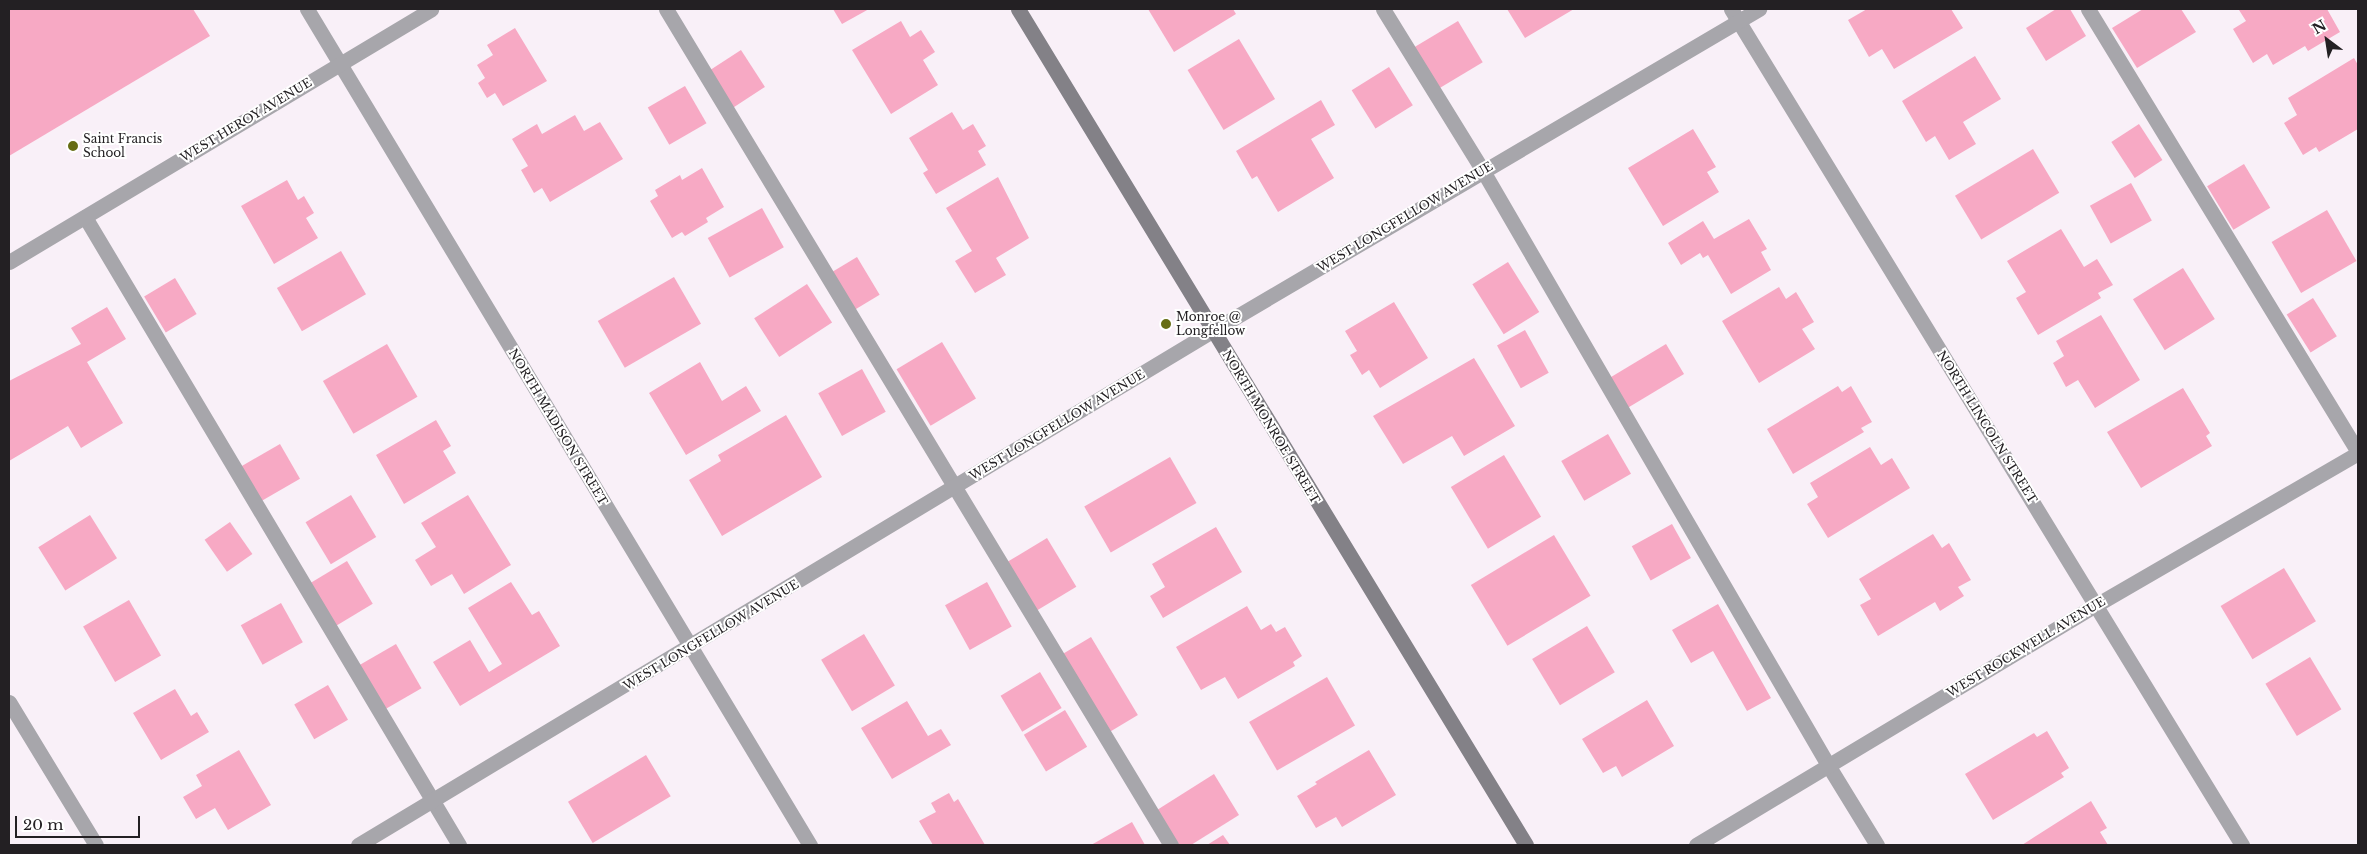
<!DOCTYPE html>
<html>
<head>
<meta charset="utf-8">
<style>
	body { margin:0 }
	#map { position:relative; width:2367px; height:854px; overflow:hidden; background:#f9f0f8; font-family:"Libre Baskerville",serif }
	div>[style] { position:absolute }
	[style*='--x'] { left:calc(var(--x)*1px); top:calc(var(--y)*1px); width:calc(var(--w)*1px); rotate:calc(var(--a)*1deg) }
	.building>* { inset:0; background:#f7a9c4; transform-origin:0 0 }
	.lane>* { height:15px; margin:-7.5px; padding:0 7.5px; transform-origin:7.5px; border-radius:7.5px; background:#a7a6ab }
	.street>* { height:15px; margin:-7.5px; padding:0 7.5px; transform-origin:7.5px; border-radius:7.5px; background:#a7a6ab }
	.secondary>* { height:15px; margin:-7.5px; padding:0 7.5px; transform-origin:7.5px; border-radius:7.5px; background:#838187 }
	.dots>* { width:14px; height:14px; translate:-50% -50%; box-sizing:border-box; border:2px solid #fff; border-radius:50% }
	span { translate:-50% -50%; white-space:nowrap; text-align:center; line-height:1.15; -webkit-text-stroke:4px #fff; paint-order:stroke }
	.street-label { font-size:12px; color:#232023 }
	.poi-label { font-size:12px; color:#232023 }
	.left { translate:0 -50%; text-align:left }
	.frame { position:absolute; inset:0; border:10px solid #232023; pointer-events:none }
	.north { position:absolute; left:2302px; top:15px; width:50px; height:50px; -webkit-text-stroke:4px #fff; paint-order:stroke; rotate:329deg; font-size:14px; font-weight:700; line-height:20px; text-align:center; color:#232023 }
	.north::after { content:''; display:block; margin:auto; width:18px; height:22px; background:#232023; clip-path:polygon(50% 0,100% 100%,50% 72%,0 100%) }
	.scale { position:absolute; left:15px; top:816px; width:125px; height:22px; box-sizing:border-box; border:2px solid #232023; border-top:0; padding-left:6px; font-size:15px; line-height:18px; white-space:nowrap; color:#232023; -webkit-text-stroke:4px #fff; paint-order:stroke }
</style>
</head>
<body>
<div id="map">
	<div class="building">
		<i style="clip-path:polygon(9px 9px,193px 9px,210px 36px,9px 156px)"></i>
		<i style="clip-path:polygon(833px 9px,869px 9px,842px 24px)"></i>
		<i style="clip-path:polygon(1148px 9px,1233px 9px,1236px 14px,1174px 52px)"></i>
		<i style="clip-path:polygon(1507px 9px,1574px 9px,1525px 38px)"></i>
		<i style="clip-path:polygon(1867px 9px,1951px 9px,1963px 28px,1894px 69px,1882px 49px,1869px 57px,1848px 20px)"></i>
		<i style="clip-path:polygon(2056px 9px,2070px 9px,2086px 36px,2046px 61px,2026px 28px)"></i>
		<i style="clip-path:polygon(2143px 9px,2181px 9px,2196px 32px,2137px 68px,2112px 28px)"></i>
		<i style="clip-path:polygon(2242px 9px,2327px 9px,2340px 32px,2308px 51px,2305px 46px,2273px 65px,2267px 54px,2253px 63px,2233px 29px,2246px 21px,2239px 10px)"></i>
		<i style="clip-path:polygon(901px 21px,910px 37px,921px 30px,935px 52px,923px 60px,938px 85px,891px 114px,852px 50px)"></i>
		<i style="left:1458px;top:21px;width:48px;height:54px;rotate:59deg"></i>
		<i style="clip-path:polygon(515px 28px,547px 81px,503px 106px,495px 93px,487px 98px,478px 83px,485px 78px,477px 65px,493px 55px,487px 45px)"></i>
		<i style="left:1239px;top:39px;width:70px;height:60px;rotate:59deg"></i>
		<i style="left:741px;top:50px;width:44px;height:39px;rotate:57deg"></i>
		<i style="clip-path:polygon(1975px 56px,2001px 99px,1963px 122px,1976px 144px,1949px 160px,1935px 136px,1926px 142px,1902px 101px)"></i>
		<i style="clip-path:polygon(2354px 58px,2358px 65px,2358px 129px,2319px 152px,2316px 147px,2303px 155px,2284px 123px,2297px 115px,2288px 98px)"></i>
		<i style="left:1389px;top:67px;width:45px;height:44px;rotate:58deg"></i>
		<i style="left:685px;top:86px;width:43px;height:43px;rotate:60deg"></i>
		<i style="clip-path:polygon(1321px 100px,1335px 125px,1311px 139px,1334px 178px,1278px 212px,1257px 176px,1252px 179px,1236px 151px)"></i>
		<i style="clip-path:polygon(952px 112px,963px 130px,973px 124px,986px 146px,978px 151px,986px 165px,936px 194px,923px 173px,928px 170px,909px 138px)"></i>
		<i style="clip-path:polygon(575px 115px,584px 131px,600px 122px,623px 159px,550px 202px,542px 188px,534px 193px,521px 170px,528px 166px,512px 139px,537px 124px,542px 134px)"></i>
		<i style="left:2139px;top:124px;width:43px;height:33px;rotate:57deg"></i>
		<i style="clip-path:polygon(1693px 129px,1716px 167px,1707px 172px,1719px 192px,1663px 226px,1628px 168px)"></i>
		<i style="left:2033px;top:149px;width:51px;height:91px;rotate:59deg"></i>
		<i style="left:2244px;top:164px;width:51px;height:43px;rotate:59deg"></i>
		<i style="clip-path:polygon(702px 168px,724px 207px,706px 218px,708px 222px,685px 236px,682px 232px,672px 238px,650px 201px,658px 196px,655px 190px,680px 175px,682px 180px)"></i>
		<i style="clip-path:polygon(998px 177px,1029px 238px,996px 258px,1006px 275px,975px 293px,955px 261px,972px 251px,946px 208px)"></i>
		<i style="clip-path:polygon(287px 180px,298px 200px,304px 196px,314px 213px,306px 218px,318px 238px,274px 264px,241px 206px)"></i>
		<i style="left:2131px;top:183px;width:43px;height:47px;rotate:61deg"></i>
		<i style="left:762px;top:208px;width:45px;height:62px;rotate:61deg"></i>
		<i style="left:2327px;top:210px;width:59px;height:64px;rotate:60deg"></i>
		<i style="clip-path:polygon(1749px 219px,1767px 249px,1761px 252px,1771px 270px,1731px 294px,1708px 255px,1703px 258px,1700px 253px,1681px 265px,1668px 243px,1703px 221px,1714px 239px)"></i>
		<i style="clip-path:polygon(2061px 229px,2084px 267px,2097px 259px,2113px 285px,2098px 293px,2101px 298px,2038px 335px,2016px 298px,2026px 292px,2007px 261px)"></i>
		<i style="left:341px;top:251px;width:50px;height:74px;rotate:60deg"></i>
		<i style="left:857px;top:257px;width:44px;height:31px;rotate:59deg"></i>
		<i style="left:1508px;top:262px;width:59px;height:42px;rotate:58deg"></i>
		<i style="left:2183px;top:268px;width:60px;height:59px;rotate:58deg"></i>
		<i style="left:674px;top:277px;width:54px;height:88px;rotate:60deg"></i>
		<i style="left:175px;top:278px;width:42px;height:36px;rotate:59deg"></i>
		<i style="left:807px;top:284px;width:46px;height:63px;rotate:57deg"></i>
		<i style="clip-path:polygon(1779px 287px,1786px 299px,1796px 292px,1814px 322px,1802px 329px,1815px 349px,1759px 383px,1722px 321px)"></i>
		<i style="left:2313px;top:298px;width:45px;height:31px;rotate:58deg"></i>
		<i style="clip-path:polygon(1394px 302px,1428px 358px,1380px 388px,1369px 370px,1362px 375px,1350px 355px,1357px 351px,1345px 331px)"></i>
		<i style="clip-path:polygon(107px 307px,126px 339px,87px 362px,123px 423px,81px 448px,68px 426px,9px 461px,9px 381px,81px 344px,71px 328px)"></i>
		<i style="clip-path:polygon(2101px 315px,2140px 380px,2095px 408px,2078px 380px,2066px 387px,2053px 363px,2064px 356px,2056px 341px)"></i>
		<i style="left:1525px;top:330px;width:49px;height:32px;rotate:61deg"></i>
		<i style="left:942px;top:342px;width:66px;height:53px;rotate:59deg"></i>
		<i style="left:387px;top:344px;width:61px;height:74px;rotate:60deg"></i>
		<i style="left:1666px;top:344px;width:35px;height:66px;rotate:59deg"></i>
		<i style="clip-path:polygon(1474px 358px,1515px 426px,1464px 456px,1452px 436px,1403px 464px,1373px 416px)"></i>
		<i style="clip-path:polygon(700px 362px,722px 401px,746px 386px,761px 411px,686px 455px,649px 393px)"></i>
		<i style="left:862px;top:369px;width:49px;height:50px;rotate:61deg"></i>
		<i style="clip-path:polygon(1838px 386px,1842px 392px,1851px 386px,1872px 422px,1861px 428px,1864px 432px,1793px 474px,1767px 429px)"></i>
		<i style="clip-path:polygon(2183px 388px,2210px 433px,2206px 436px,2212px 446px,2141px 488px,2107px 432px)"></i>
		<i style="clip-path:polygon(786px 415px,822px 477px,722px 536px,689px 480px,721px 461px,718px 455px)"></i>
		<i style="clip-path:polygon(436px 420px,451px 446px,443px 451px,456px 473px,404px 504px,376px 455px)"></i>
		<i style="left:1608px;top:434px;width:46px;height:54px;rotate:60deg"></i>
		<i style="left:280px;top:444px;width:40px;height:46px;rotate:60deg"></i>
		<i style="clip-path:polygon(1870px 447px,1881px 465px,1892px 458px,1910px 488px,1828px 538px,1807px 504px,1818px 497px,1810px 483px)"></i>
		<i style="left:1504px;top:455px;width:72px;height:62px;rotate:59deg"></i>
		<i style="left:1170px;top:457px;width:53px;height:99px;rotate:60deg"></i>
		<i style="left:351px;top:495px;width:49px;height:53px;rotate:59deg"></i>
		<i style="clip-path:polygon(468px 495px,511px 565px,464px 594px,452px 574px,431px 586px,415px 560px,436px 547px,421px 523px)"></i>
		<i style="left:90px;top:515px;width:51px;height:61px;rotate:58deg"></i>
		<i style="left:230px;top:522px;width:39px;height:31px;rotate:55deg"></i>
		<i style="left:1672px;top:524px;width:39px;height:46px;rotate:61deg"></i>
		<i style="clip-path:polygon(1216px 527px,1242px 572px,1163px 618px,1150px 596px,1165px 587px,1152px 564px)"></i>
		<i style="clip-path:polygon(1933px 534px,1942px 548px,1949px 543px,1971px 580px,1958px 587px,1964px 596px,1940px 611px,1935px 602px,1878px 636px,1860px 605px,1871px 599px,1859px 579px)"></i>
		<i style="left:1554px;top:535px;width:71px;height:97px;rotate:59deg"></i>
		<i style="left:1047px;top:538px;width:57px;height:49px;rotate:59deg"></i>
		<i style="left:347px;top:561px;width:50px;height:46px;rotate:59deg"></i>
		<i style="left:2284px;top:568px;width:62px;height:74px;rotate:59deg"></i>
		<i style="clip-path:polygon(511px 582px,532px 615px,539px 611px,560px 646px,460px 706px,433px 662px,470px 640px,489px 672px,502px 664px,468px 608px)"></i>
		<i style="left:987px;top:582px;width:51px;height:48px;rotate:61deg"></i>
		<i style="left:129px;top:600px;width:64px;height:53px;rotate:60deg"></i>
		<i style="left:281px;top:603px;width:45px;height:46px;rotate:61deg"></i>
		<i style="clip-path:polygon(1718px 604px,1771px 698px,1747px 711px,1713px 651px,1691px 663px,1672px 630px)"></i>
		<i style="clip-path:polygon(1247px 606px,1261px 630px,1271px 624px,1276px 632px,1285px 627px,1302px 656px,1293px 662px,1295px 666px,1238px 699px,1225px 677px,1201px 690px,1176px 647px)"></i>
		<i style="left:1587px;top:626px;width:54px;height:64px;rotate:59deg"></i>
		<i style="left:864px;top:634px;width:60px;height:50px;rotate:59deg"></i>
		<i style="left:1091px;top:637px;width:91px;height:34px;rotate:59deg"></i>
		<i style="left:396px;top:644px;width:51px;height:45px;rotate:60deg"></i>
		<i style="left:2310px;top:657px;width:61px;height:52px;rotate:59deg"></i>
		<i style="left:1040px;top:672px;width:42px;height:46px;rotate:59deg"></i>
		<i style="left:1327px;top:677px;width:56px;height:90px;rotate:60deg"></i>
		<i style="left:328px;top:685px;width:40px;height:39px;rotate:60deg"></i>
		<i style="clip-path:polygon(175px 689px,191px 716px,197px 712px,209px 732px,161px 760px,133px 713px)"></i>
		<i style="clip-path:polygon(1647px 700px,1674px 746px,1622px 777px,1616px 766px,1603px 773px,1582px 739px)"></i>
		<i style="clip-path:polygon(907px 701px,928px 736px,941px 729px,951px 745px,892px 779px,861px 728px)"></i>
		<i style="left:1065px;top:710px;width:43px;height:48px;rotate:59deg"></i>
		<i style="clip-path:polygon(2047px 731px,2069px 768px,2061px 773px,2064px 777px,1993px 820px,1965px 774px,2034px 733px,2037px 737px)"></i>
		<i style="clip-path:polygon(239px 750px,271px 805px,228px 830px,215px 808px,196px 819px,183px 797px,202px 786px,196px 775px)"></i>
		<i style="clip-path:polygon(1369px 750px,1396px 795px,1342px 827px,1336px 817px,1316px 828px,1297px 796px,1317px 784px,1315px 782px)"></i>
		<i style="left:646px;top:755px;width:48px;height:91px;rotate:59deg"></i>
		<i style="clip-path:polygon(1214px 774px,1239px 815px,1191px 845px,1179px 845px,1157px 810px)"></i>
		<i style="clip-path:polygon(949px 793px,954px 802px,958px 799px,985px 845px,933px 845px,919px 821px,936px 812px,931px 803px)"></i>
		<i style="clip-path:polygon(2091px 801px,2107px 828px,2100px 832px,2108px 845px,2022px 845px)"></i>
		<i style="clip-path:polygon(1132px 822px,1145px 845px,1091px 845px)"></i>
		<i style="clip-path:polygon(1223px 835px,1230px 845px,1207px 845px)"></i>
	</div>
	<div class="lane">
		<i style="--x:666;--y:9;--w:977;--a:58.87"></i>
		<i style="--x:1383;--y:9;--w:190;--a:58.3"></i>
		<i style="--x:1483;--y:171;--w:687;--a:59.85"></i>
		<i style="--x:1828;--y:765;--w:94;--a:58.5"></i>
		<i style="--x:2088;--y:9;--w:519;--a:58.64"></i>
		<i style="--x:85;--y:217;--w:731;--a:59.22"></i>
	</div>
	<div class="street">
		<i style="--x:307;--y:9;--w:976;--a:58.97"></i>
		<i style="--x:1731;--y:9;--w:980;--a:58.56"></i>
		<i style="--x:9;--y:262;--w:492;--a:-30.9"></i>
		<i style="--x:9;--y:702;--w:167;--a:58.7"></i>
		<i style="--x:358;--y:845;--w:997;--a:-31.04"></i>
		<i style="--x:1212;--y:331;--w:635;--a:-30.48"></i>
		<i style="--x:1696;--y:845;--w:466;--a:-31"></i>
		<i style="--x:2096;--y:605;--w:303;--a:-30.1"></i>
	</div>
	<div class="secondary">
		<i style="--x:1018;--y:9;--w:978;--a:58.71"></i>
	</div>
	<div class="dots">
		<i style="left:73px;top:146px;background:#666d14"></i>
		<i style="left:1166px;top:324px;background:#666d14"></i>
	</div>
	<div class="street-label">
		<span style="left:246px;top:120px;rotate:-31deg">WEST HEROY AVENUE</span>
		<span style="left:1405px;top:217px;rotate:-31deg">WEST LONGFELLOW AVENUE</span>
		<span style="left:1057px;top:425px;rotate:-31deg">WEST LONGFELLOW AVENUE</span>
		<span style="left:558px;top:427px;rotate:59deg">NORTH MADISON STREET</span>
		<span style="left:1271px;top:427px;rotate:59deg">NORTH MONROE STREET</span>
		<span style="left:1987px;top:427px;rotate:58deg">NORTH LINCOLN STREET</span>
		<span style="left:711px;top:635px;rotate:-31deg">WEST LONGFELLOW AVENUE</span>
		<span style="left:2026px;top:647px;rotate:-31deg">WEST ROCKWELL AVENUE</span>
	</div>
	<div class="poi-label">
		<span class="left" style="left:83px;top:146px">Saint Francis<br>School</span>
		<span class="left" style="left:1176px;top:324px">Monroe @<br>Longfellow</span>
	</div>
	<div class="frame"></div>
	<div class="north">N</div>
	<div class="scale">20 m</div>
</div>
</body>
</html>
